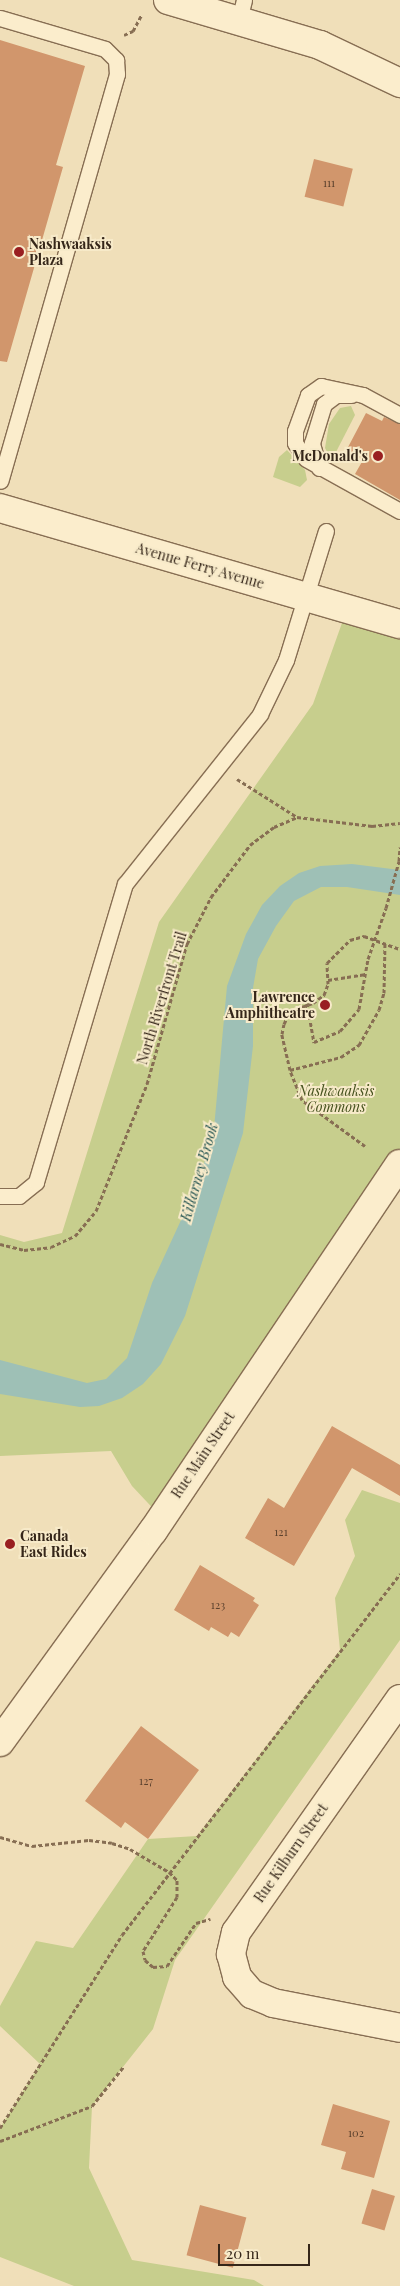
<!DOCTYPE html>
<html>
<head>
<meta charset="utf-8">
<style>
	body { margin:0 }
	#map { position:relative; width:400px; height:2286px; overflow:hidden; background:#f0dfb9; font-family:"Playfair Display",serif }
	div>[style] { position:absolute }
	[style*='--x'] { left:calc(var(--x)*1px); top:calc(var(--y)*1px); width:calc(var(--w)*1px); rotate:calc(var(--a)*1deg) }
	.green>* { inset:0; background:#c7ce8d }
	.water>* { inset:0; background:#9ec0b6 }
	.building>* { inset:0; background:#d1966c; transform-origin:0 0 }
	.path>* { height:3px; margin-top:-1.5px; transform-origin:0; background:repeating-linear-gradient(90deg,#876e53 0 4px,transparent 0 6.5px) }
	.roads { filter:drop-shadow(1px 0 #876e53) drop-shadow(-1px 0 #876e53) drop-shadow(0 1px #876e53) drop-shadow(0 -1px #876e53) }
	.service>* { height:15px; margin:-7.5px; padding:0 7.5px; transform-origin:7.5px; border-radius:7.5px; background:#fbedcc }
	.minor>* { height:28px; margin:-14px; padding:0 14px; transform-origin:14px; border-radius:14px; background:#fbedcc }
	.secondary>* { height:28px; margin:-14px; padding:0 14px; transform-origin:14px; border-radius:14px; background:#fbedcc }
	.dots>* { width:14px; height:14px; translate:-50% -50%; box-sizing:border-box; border:2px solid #f7eac9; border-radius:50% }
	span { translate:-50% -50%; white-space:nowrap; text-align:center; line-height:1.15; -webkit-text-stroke:4px #f7eac9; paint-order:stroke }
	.number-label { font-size:11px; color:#5c422e }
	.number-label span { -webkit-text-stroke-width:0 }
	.poi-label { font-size:14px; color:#352619; font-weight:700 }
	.left { translate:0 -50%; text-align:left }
	.right { translate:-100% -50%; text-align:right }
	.street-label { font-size:14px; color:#352619 }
	.park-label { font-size:14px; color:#46521e; font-style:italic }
	.water-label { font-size:15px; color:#275653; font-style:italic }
	.scale { position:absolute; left:218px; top:2244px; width:92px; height:22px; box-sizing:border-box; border:2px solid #352619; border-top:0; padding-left:6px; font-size:15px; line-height:18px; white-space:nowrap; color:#352619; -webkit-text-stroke:4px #f7eac9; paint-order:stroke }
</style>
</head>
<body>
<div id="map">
	<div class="green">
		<i style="clip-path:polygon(351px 406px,355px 415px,335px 454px,329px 455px,325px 448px,329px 424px,340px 408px)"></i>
		<i style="clip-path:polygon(287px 450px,305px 470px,307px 480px,300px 487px,273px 477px,279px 457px)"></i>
		<i style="clip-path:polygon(347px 609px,400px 624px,400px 1163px,162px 1518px,132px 1486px,111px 1451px,0 1456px,0 1235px,24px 1242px,62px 1233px,159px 922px,313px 704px)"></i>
		<i style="clip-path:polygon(362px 1490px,400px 1503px,400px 1640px,175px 1960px,153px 2029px,92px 2106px,89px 2168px,132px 2260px,254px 2280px,264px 2286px,74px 2286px,0 2257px,0 2128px,40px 2064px,0 2026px,0 2006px,36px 1941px,73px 1948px,148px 1839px,197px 1836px,340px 1650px,335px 1598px,355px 1556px,345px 1520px)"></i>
	</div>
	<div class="water">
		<i style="clip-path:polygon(352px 864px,400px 870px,400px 895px,347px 887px,321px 887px,294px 901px,276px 926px,258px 959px,253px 988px,253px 1046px,243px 1133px,185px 1316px,161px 1364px,143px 1384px,122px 1398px,99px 1406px,80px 1407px,0 1394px,0 1360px,87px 1383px,106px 1379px,127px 1358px,152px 1283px,199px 1181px,214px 1128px,227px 986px,246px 934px,262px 905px,280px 886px,299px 873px,320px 866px)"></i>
	</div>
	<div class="building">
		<i style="clip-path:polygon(0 40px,85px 66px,56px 165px,63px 167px,7px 362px,0 361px)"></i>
		<i style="left:314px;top:159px;width:40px;height:39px;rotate:14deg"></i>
		<i style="clip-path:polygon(366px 413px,382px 421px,384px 417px,400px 424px,400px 500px,355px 474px,363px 460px,346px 451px)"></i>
		<i style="clip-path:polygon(332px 1426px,400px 1465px,400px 1496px,352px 1468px,294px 1566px,245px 1538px,268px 1498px,284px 1508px)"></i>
		<i style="clip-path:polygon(200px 1565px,255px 1598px,253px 1601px,259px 1605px,239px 1637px,231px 1632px,228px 1637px,211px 1627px,209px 1631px,174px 1610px)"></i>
		<i style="clip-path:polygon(141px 1726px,199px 1770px,148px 1839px,125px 1822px,121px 1828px,85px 1801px)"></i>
		<i style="clip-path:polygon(333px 2104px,390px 2121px,374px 2178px,341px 2169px,346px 2152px,321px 2145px)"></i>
		<i style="left:372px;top:2189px;width:24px;height:36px;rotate:17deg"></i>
		<i style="left:200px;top:2205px;width:48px;height:52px;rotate:15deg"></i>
	</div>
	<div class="path">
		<i style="--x:124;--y:35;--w:10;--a:-24"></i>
		<i style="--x:133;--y:31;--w:19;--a:-62"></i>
		<i style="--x:237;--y:779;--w:71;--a:32.3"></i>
		<i style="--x:328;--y:980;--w:37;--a:-9"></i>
		<i style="--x:307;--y:1003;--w:40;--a:80"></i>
		<i style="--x:314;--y:1042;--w:28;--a:-23"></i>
		<i style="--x:340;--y:1031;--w:29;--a:-49"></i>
		<i style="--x:359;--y:1009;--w:51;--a:-79.8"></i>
		<i style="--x:368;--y:959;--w:54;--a:-70.6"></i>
		<i style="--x:386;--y:908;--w:49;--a:-74.5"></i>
		<i style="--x:399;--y:861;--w:14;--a:-86"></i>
		<i style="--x:290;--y:1070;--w:53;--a:-14.3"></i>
		<i style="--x:341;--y:1057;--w:22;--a:-34"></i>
		<i style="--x:359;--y:1045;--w:40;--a:-60.3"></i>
		<i style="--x:379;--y:1010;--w:18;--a:-74"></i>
		<i style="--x:384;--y:993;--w:50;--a:-88.9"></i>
		<i style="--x:365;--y:1146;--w:78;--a:-143.9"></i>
		<i style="--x:302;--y:1100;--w:32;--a:-112"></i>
		<i style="--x:290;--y:1070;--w:37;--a:-103"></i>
		<i style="--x:282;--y:1034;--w:10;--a:-79"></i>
		<i style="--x:284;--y:1024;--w:14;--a:-65"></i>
		<i style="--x:290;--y:1011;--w:24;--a:-19"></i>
		<i style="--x:313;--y:1003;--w:14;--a:-36"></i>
		<i style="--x:324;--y:995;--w:12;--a:-70"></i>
		<i style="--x:328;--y:984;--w:21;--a:-93"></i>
		<i style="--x:327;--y:963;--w:33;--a:-45"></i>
		<i style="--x:350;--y:940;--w:15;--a:-16"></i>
		<i style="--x:364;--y:936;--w:38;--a:20"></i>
		<i style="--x:0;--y:1244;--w:25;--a:14"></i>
		<i style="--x:24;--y:1250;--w:27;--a:-6"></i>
		<i style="--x:51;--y:1247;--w:26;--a:-25"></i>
		<i style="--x:75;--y:1236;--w:33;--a:-50"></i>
		<i style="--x:96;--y:1211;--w:137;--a:-68.1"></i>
		<i style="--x:147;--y:1084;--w:146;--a:-74.1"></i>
		<i style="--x:187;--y:944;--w:53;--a:-62.9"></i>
		<i style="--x:211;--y:897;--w:65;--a:-53.1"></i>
		<i style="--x:250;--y:845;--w:30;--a:-37"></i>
		<i style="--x:274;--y:827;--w:25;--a:-23"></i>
		<i style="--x:297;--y:817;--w:76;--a:6.8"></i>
		<i style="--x:372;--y:826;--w:28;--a:-6"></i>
		<i style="--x:0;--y:1837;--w:33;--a:16"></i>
		<i style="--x:32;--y:1846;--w:57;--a:-6"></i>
		<i style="--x:89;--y:1840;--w:23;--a:7"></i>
		<i style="--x:112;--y:1843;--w:19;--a:18"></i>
		<i style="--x:130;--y:1849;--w:45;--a:30.5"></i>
		<i style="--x:169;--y:1872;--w:11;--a:45"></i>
		<i style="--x:177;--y:1880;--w:17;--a:90"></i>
		<i style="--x:177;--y:1897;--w:64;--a:122.2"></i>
		<i style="--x:143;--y:1951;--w:9;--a:77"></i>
		<i style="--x:145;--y:1960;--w:11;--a:41"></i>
		<i style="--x:153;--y:1967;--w:14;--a:-4"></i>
		<i style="--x:167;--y:1966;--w:52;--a:-56"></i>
		<i style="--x:196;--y:1923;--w:15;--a:-16"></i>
		<i style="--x:0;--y:2128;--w:228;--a:-57.7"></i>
		<i style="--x:122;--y:1935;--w:456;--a:-52.4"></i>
		<i style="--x:0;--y:2141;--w:98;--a:-20.8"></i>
		<i style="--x:92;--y:2106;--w:51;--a:-51.3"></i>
	</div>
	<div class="roads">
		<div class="service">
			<i style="--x:0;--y:18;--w:109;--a:16.4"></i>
			<i style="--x:105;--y:49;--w:16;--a:45"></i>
			<i style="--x:116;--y:60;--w:14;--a:86"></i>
			<i style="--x:117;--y:74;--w:423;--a:106"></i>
			<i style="--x:239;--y:20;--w:21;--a:-76"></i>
			<i style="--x:400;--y:415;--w:42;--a:-151.6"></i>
			<i style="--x:363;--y:395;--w:43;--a:-167.9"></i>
			<i style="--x:321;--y:386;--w:16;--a:145"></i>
			<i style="--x:308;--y:395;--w:38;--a:110"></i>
			<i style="--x:295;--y:431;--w:12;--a:90"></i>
			<i style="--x:295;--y:443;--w:19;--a:55"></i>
			<i style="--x:306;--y:459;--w:107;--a:29"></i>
			<i style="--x:319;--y:468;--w:26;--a:-106"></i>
			<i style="--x:312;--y:443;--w:41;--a:-72.9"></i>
			<i style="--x:324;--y:404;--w:15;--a:-37"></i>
			<i style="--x:336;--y:395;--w:15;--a:0"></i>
			<i style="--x:0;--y:1196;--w:19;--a:0"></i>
			<i style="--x:19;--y:1196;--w:22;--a:-39"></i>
			<i style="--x:36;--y:1182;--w:311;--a:-73.4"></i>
			<i style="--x:125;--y:884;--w:217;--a:-51.5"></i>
			<i style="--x:260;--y:714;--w:60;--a:-64.3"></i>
			<i style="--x:286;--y:660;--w:135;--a:-72.8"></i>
		</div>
		<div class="minor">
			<i style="--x:168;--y:0;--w:159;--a:16.5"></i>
			<i style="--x:320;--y:45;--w:89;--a:25.4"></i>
			<i style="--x:0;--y:508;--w:416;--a:16.2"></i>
			<i style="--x:400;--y:1699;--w:285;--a:125.1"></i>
			<i style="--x:236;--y:1932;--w:23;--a:103"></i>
			<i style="--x:231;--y:1954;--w:24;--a:75"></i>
			<i style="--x:237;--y:1977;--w:23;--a:49"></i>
			<i style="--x:252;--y:1994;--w:23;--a:23"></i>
			<i style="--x:273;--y:2003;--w:129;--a:11.1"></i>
		</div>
		<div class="secondary">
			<i style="--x:0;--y:1742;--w:261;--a:-54.1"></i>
			<i style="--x:153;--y:1531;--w:442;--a:-56.1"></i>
		</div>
	</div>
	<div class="dots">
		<i style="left:19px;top:252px;background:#991f21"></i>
		<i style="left:378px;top:456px;background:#991f21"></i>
		<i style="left:325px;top:1005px;background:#991f21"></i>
		<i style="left:10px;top:1544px;background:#991f21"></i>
	</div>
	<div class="number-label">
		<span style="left:329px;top:183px">111</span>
		<span style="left:281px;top:1532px">121</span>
		<span style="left:218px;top:1605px">123</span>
		<span style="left:146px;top:1781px">127</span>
		<span style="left:356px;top:2133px">102</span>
	</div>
	<div class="poi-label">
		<span class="left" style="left:29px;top:252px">Nashwaaksis<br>Plaza</span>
		<span class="right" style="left:368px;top:456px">McDonald's</span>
		<span class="right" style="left:315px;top:1005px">Lawrence<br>Amphitheatre</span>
		<span class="left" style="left:20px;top:1544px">Canada<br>East Rides</span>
	</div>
	<div class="street-label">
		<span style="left:200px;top:566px;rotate:16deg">Avenue Ferry Avenue</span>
		<span style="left:162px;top:998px;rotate:-73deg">North Riverfront Trail</span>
		<span style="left:203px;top:1455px;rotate:-56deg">Rue Main Street</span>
		<span style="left:291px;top:1853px;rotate:-55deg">Rue Kilburn Street</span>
	</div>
	<div class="park-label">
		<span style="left:336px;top:1099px">Nashwaaksis<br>Commons</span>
	</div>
	<div class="water-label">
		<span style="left:199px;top:1172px;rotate:-74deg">Killarney Brook</span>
	</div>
	<div class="scale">20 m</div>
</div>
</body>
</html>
